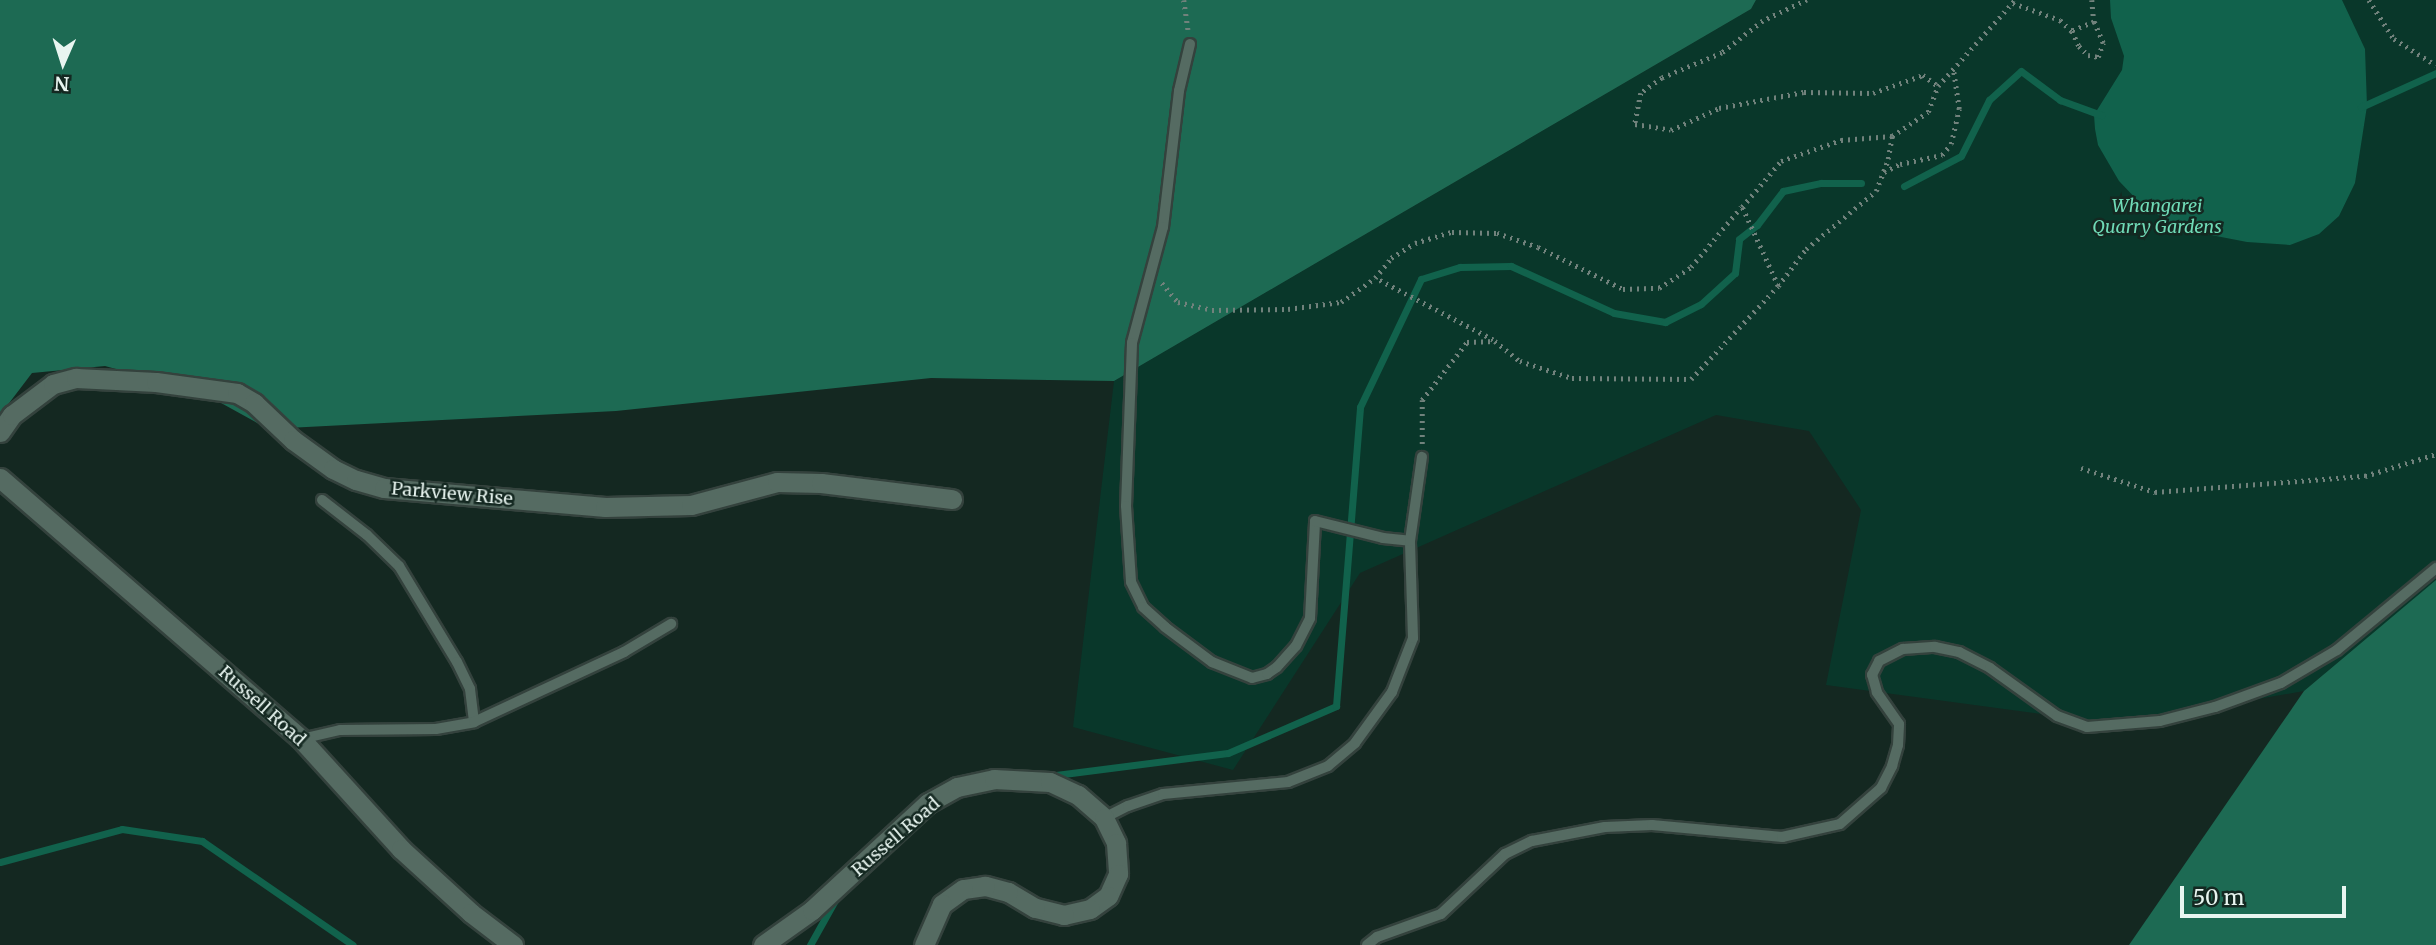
<!DOCTYPE html>
<html>
<head>
<meta charset="utf-8">
<style>
	body { margin:0 }
	#map { position:relative; width:2436px; height:945px; overflow:hidden; background:#142821; font-family:Merriweather,serif }
	div>[style] { position:absolute }
	[style*='--x'] { left:calc(var(--x)*1px); top:calc(var(--y)*1px); width:calc(var(--w)*1px); rotate:calc(var(--a)*1deg) }
	.green>* { inset:0; background:#09372a }
	.forest>* { inset:0; background:#1d6a53 }
	.water>* { inset:0; background:#11624c }
	.stream>* { height:7px; margin:-3.5px; padding:0 3.5px; transform-origin:3.5px; border-radius:3.5px; background:#11624c }
	.path>* { height:4.5px; margin-top:-2.25px; transform-origin:0; background:repeating-linear-gradient(90deg,#71827c 0 2px,transparent 0 7px) }
	.roads { filter:drop-shadow(2px 0 #34423d) drop-shadow(-2px 0 #34423d) drop-shadow(0 2px #34423d) drop-shadow(0 -2px #34423d) }
	.service>* { height:10px; margin:-5px; padding:0 5px; transform-origin:5px; border-radius:5px; background:#556b62 }
	.minor>* { height:19px; margin:-9.5px; padding:0 9.5px; transform-origin:9.5px; border-radius:9.5px; background:#556b62 }
	span { translate:-50% -50%; white-space:nowrap; text-align:center; line-height:1.15; -webkit-text-stroke:5px #142821; paint-order:stroke }
	.park-label { font-size:18px; color:#70dbb7; font-style:italic }
	.street-label { font-size:18px; color:#e8f5f0 }
	.north { position:absolute; left:28px; top:28px; width:70px; height:70px; -webkit-text-stroke:5px #142821; paint-order:stroke; rotate:183deg; font-size:19px; font-weight:700; line-height:28px; text-align:center; color:#e8f5f0 }
	.north::after { content:''; display:block; margin:auto; width:24px; height:32px; background:#e8f5f0; clip-path:polygon(50% 0,100% 100%,50% 72%,0 100%) }
	.scale { position:absolute; left:2180px; top:886px; width:166px; height:32px; box-sizing:border-box; border:4px solid #e8f5f0; border-top:0; padding-left:9px; font-size:21px; line-height:24px; white-space:nowrap; color:#e8f5f0; -webkit-text-stroke:5px #142821; paint-order:stroke }
</style>
</head>
<body>
<div id="map">
	<div class="green">
		<i style="clip-path:polygon(1756px 0,2436px 0,2436px 580px,2304px 691px,2115px 724px,1826px 685px,1861px 510px,1809px 431px,1716px 415px,1360px 573px,1233px 770px,1073px 727px,1114px 381px,1751px 9px)"></i>
	</div>
	<div class="forest">
		<i style="clip-path:polygon(0 0,1756px 0,1751px 9px,1114px 381px,931px 378px,616px 411px,268px 429px,203px 393px,105px 366px,32px 373px,0 415px)"></i>
		<i style="clip-path:polygon(2436px 580px,2436px 945px,2129px 945px,2304px 691px)"></i>
	</div>
	<div class="water">
		<i style="clip-path:polygon(2110px 0,2342px 0,2365px 49px,2367px 106px,2355px 183px,2339px 216px,2319px 234px,2290px 245px,2247px 242px,2180px 229px,2140px 203px,2119px 181px,2098px 145px,2095px 129px,2094px 115px,2122px 70px,2124px 56px,2111px 18px)"></i>
	</div>
	<div class="stream">
		<i style="--x:2361;--y:107;--w:82;--a:-24.4"></i>
		<i style="--x:1904;--y:186;--w:64;--a:-27.8"></i>
		<i style="--x:1961;--y:156;--w:63;--a:-63.4"></i>
		<i style="--x:1989;--y:100;--w:43;--a:-42.2"></i>
		<i style="--x:2021;--y:71;--w:49;--a:36.6"></i>
		<i style="--x:2060;--y:100;--w:44;--a:20.1"></i>
		<i style="--x:1048;--y:776;--w:181;--a:-7.3"></i>
		<i style="--x:1228;--y:753;--w:118;--a:-23.5"></i>
		<i style="--x:1336;--y:706;--w:300;--a:-85.4"></i>
		<i style="--x:1360;--y:407;--w:142;--a:-64.5"></i>
		<i style="--x:1421;--y:279;--w:41;--a:-17.1"></i>
		<i style="--x:1460;--y:267;--w:51;--a:-1.1"></i>
		<i style="--x:1511;--y:266;--w:113;--a:24.5"></i>
		<i style="--x:1614;--y:313;--w:52;--a:10"></i>
		<i style="--x:1665;--y:322;--w:40;--a:-26.6"></i>
		<i style="--x:1701;--y:304;--w:46;--a:-42.4"></i>
		<i style="--x:1735;--y:273;--w:34;--a:-83"></i>
		<i style="--x:1739;--y:239;--w:23;--a:-38"></i>
		<i style="--x:1757;--y:225;--w:43;--a:-52.6"></i>
		<i style="--x:1783;--y:191;--w:39;--a:-12"></i>
		<i style="--x:1821;--y:183;--w:40;--a:0"></i>
		<i style="--x:0;--y:862;--w:126;--a:-15.1"></i>
		<i style="--x:122;--y:829;--w:81;--a:8.5"></i>
		<i style="--x:202;--y:841;--w:183;--a:34.6"></i>
		<i style="--x:810;--y:945;--w:57;--a:-60.8"></i>
	</div>
	<div class="path">
		<i style="--x:1184;--y:0;--w:30;--a:82"></i>
		<i style="--x:1807;--y:0;--w:49;--a:154.5"></i>
		<i style="--x:1763;--y:21;--w:52;--a:142"></i>
		<i style="--x:1722;--y:53;--w:65;--a:157.4"></i>
		<i style="--x:1662;--y:78;--w:26;--a:144"></i>
		<i style="--x:1641;--y:93;--w:32;--a:101"></i>
		<i style="--x:1635;--y:124;--w:36;--a:9"></i>
		<i style="--x:1671;--y:130;--w:53;--a:-24.6"></i>
		<i style="--x:1719;--y:108;--w:86;--a:-10.7"></i>
		<i style="--x:1804;--y:92;--w:69;--a:0.8"></i>
		<i style="--x:1873;--y:93;--w:53;--a:-19.8"></i>
		<i style="--x:1923;--y:75;--w:19;--a:36"></i>
		<i style="--x:2092;--y:0;--w:22;--a:85"></i>
		<i style="--x:2369;--y:0;--w:46;--a:57.3"></i>
		<i style="--x:2394;--y:39;--w:49;--a:31.8"></i>
		<i style="--x:2013;--y:3;--w:50;--a:19.9"></i>
		<i style="--x:2060;--y:20;--w:16;--a:43"></i>
		<i style="--x:2072;--y:31;--w:17;--a:65"></i>
		<i style="--x:2079;--y:46;--w:13;--a:45"></i>
		<i style="--x:2088;--y:55;--w:10;--a:11"></i>
		<i style="--x:2098;--y:57;--w:15;--a:-70"></i>
		<i style="--x:2103;--y:43;--w:23;--a:-113"></i>
		<i style="--x:2094;--y:22;--w:24;--a:158"></i>
		<i style="--x:1884;--y:172;--w:18;--a:-27"></i>
		<i style="--x:1900;--y:164;--w:43;--a:-12.1"></i>
		<i style="--x:1942;--y:155;--w:14;--a:-51"></i>
		<i style="--x:1951;--y:144;--w:36;--a:-77"></i>
		<i style="--x:1959;--y:109;--w:41;--a:-98.3"></i>
		<i style="--x:1162;--y:283;--w:25;--a:50"></i>
		<i style="--x:1178;--y:302;--w:35;--a:13"></i>
		<i style="--x:1212;--y:310;--w:76;--a:-0.8"></i>
		<i style="--x:1288;--y:309;--w:53;--a:-7.5"></i>
		<i style="--x:1341;--y:302;--w:42;--a:-35.2"></i>
		<i style="--x:1778;--y:286;--w:46;--a:-52.9"></i>
		<i style="--x:1806;--y:249;--w:91;--a:-39.6"></i>
		<i style="--x:1876;--y:191;--w:34;--a:-69"></i>
		<i style="--x:1888;--y:159;--w:23;--a:-80"></i>
		<i style="--x:1493;--y:340;--w:133;--a:-152.3"></i>
		<i style="--x:1375;--y:278;--w:26;--a:-51"></i>
		<i style="--x:1391;--y:258;--w:28;--a:-32"></i>
		<i style="--x:1415;--y:243;--w:39;--a:-17"></i>
		<i style="--x:1452;--y:232;--w:45;--a:1.3"></i>
		<i style="--x:1497;--y:233;--w:43;--a:18.9"></i>
		<i style="--x:1538;--y:247;--w:95;--a:26.3"></i>
		<i style="--x:1623;--y:289;--w:36;--a:-2"></i>
		<i style="--x:1659;--y:288;--w:38;--a:-33"></i>
		<i style="--x:1691;--y:267;--w:78;--a:-50.2"></i>
		<i style="--x:1422;--y:444;--w:44;--a:-90"></i>
		<i style="--x:1422;--y:400;--w:73;--a:-52.2"></i>
		<i style="--x:1467;--y:342;--w:28;--a:-2"></i>
		<i style="--x:1495;--y:341;--w:32;--a:39"></i>
		<i style="--x:1520;--y:361;--w:55;--a:18.1"></i>
		<i style="--x:1572;--y:378;--w:119;--a:0.5"></i>
		<i style="--x:1691;--y:379;--w:127;--a:-46.9"></i>
		<i style="--x:1778;--y:286;--w:87;--a:-114.5"></i>
		<i style="--x:1742;--y:207;--w:60;--a:-49.7"></i>
		<i style="--x:1781;--y:161;--w:64;--a:-19.3"></i>
		<i style="--x:1841;--y:140;--w:51;--a:-4.5"></i>
		<i style="--x:1892;--y:136;--w:43;--a:-33.7"></i>
		<i style="--x:1928;--y:112;--w:28;--a:-69"></i>
		<i style="--x:1938;--y:86;--w:115;--a:-48.2"></i>
		<i style="--x:2081;--y:468;--w:78;--a:18"></i>
		<i style="--x:2155;--y:492;--w:211;--a:-4.4"></i>
		<i style="--x:2365;--y:476;--w:74;--a:-17.2"></i>
	</div>
	<div class="roads">
		<div class="service">
			<i style="--x:1190;--y:44;--w:48;--a:103.2"></i>
			<i style="--x:1179;--y:91;--w:137;--a:96.7"></i>
			<i style="--x:1163;--y:227;--w:120;--a:105"></i>
			<i style="--x:1132;--y:343;--w:163;--a:92.1"></i>
			<i style="--x:1126;--y:506;--w:76;--a:86.2"></i>
			<i style="--x:1131;--y:582;--w:28;--a:64"></i>
			<i style="--x:1143;--y:607;--w:30;--a:42"></i>
			<i style="--x:1165;--y:627;--w:59;--a:36.7"></i>
			<i style="--x:1212;--y:662;--w:43;--a:21.8"></i>
			<i style="--x:1252;--y:678;--w:16;--a:-15"></i>
			<i style="--x:1267;--y:674;--w:12;--a:-35"></i>
			<i style="--x:1277;--y:667;--w:28;--a:-48"></i>
			<i style="--x:1296;--y:646;--w:31;--a:-63"></i>
			<i style="--x:1310;--y:618;--w:97;--a:-87"></i>
			<i style="--x:1315;--y:521;--w:70;--a:14"></i>
			<i style="--x:1383;--y:538;--w:27;--a:6"></i>
			<i style="--x:322;--y:500;--w:57;--a:37.9"></i>
			<i style="--x:367;--y:535;--w:45;--a:44.1"></i>
			<i style="--x:399;--y:566;--w:112;--a:58.9"></i>
			<i style="--x:457;--y:662;--w:30;--a:64"></i>
			<i style="--x:470;--y:689;--w:33;--a:83"></i>
			<i style="--x:301;--y:739;--w:40;--a:-13"></i>
			<i style="--x:340;--y:730;--w:96;--a:-0.6"></i>
			<i style="--x:436;--y:729;--w:39;--a:-10"></i>
			<i style="--x:474;--y:722;--w:166;--a:-25"></i>
			<i style="--x:624;--y:652;--w:55;--a:-30.8"></i>
			<i style="--x:1104;--y:818;--w:27;--a:-27"></i>
			<i style="--x:1128;--y:806;--w:37;--a:-19"></i>
			<i style="--x:1163;--y:794;--w:126;--a:-5.5"></i>
			<i style="--x:1288;--y:782;--w:43;--a:-21.8"></i>
			<i style="--x:1328;--y:766;--w:35;--a:-40"></i>
			<i style="--x:1355;--y:743;--w:63;--a:-54"></i>
			<i style="--x:1392;--y:692;--w:58;--a:-68.7"></i>
			<i style="--x:1413;--y:638;--w:97;--a:-91.8"></i>
			<i style="--x:1410;--y:541;--w:85;--a:-81.9"></i>
			<i style="--x:1367;--y:945;--w:13;--a:-39"></i>
			<i style="--x:1377;--y:937;--w:68;--a:-19.8"></i>
			<i style="--x:1441;--y:914;--w:88;--a:-43.2"></i>
			<i style="--x:1505;--y:854;--w:30;--a:-26"></i>
			<i style="--x:1532;--y:841;--w:74;--a:-10.9"></i>
			<i style="--x:1605;--y:827;--w:47;--a:-2.4"></i>
			<i style="--x:1652;--y:825;--w:131;--a:5.3"></i>
			<i style="--x:1782;--y:837;--w:59;--a:-12.6"></i>
			<i style="--x:1840;--y:824;--w:55;--a:-41.3"></i>
			<i style="--x:1881;--y:788;--w:25;--a:-63"></i>
			<i style="--x:1892;--y:766;--w:22;--a:-74"></i>
			<i style="--x:1898;--y:745;--w:21;--a:-87"></i>
			<i style="--x:1899;--y:724;--w:39;--a:-125"></i>
			<i style="--x:1877;--y:692;--w:18;--a:-106"></i>
			<i style="--x:1872;--y:675;--w:16;--a:-63"></i>
			<i style="--x:1879;--y:661;--w:27;--a:-27"></i>
			<i style="--x:1903;--y:649;--w:32;--a:-4"></i>
			<i style="--x:1935;--y:647;--w:25;--a:12"></i>
			<i style="--x:1959;--y:652;--w:35;--a:27"></i>
			<i style="--x:1990;--y:668;--w:82;--a:35.6"></i>
			<i style="--x:2057;--y:716;--w:32;--a:20"></i>
			<i style="--x:2087;--y:727;--w:73;--a:-4.7"></i>
			<i style="--x:2160;--y:721;--w:57;--a:-14.3"></i>
			<i style="--x:2215;--y:707;--w:70;--a:-20"></i>
			<i style="--x:2281;--y:683;--w:65;--a:-30.5"></i>
			<i style="--x:2337;--y:650;--w:129;--a:-39.6"></i>
		</div>
		<div class="minor">
			<i style="--x:0;--y:432;--w:21;--a:-55"></i>
			<i style="--x:12;--y:415;--w:51;--a:-37.1"></i>
			<i style="--x:53;--y:384;--w:24;--a:-15"></i>
			<i style="--x:76;--y:378;--w:80;--a:2.9"></i>
			<i style="--x:156;--y:382;--w:82;--a:7.7"></i>
			<i style="--x:237;--y:393;--w:20;--a:30"></i>
			<i style="--x:254;--y:403;--w:54;--a:43.5"></i>
			<i style="--x:293;--y:440;--w:49;--a:35.9"></i>
			<i style="--x:333;--y:469;--w:25;--a:26"></i>
			<i style="--x:356;--y:480;--w:29;--a:16"></i>
			<i style="--x:384;--y:488;--w:222;--a:4.9"></i>
			<i style="--x:605;--y:507;--w:86;--a:-1.3"></i>
			<i style="--x:691;--y:505;--w:89;--a:-15"></i>
			<i style="--x:777;--y:482;--w:44;--a:1.3"></i>
			<i style="--x:821;--y:483;--w:132;--a:7"></i>
			<i style="--x:0;--y:478;--w:398;--a:40.9"></i>
			<i style="--x:301;--y:739;--w:149;--a:47.7"></i>
			<i style="--x:401;--y:849;--w:95;--a:42.4"></i>
			<i style="--x:471;--y:913;--w:53;--a:37.3"></i>
			<i style="--x:763;--y:945;--w:60;--a:-35.5"></i>
			<i style="--x:812;--y:910;--w:158;--a:-42.7"></i>
			<i style="--x:928;--y:803;--w:33;--a:-29"></i>
			<i style="--x:957;--y:787;--w:38;--a:-12"></i>
			<i style="--x:994;--y:779;--w:56;--a:3.1"></i>
			<i style="--x:1050;--y:782;--w:31;--a:25"></i>
			<i style="--x:1078;--y:795;--w:35;--a:41"></i>
			<i style="--x:1104;--y:818;--w:28;--a:64"></i>
			<i style="--x:1116;--y:843;--w:31;--a:86"></i>
			<i style="--x:1118;--y:874;--w:24;--a:114"></i>
			<i style="--x:1108;--y:896;--w:22;--a:144"></i>
			<i style="--x:1090;--y:909;--w:27;--a:167"></i>
			<i style="--x:1064;--y:915;--w:30;--a:-166"></i>
			<i style="--x:1035;--y:908;--w:31;--a:-149"></i>
			<i style="--x:1008;--y:892;--w:24;--a:-165"></i>
			<i style="--x:985;--y:886;--w:22;--a:172"></i>
			<i style="--x:963;--y:889;--w:26;--a:144"></i>
			<i style="--x:942;--y:904;--w:45;--a:113.7"></i>
		</div>
	</div>
	<div class="park-label">
		<span style="left:2157px;top:217px">Whangarei<br>Quarry Gardens</span>
	</div>
	<div class="street-label">
		<span style="left:452px;top:494px;rotate:5deg">Parkview Rise</span>
		<span style="left:262px;top:706px;rotate:42deg">Russell Road</span>
		<span style="left:896px;top:837px;rotate:-41deg">Russell Road</span>
	</div>
	<div class="north">N</div>
	<div class="scale">50 m</div>
</div>
</body>
</html>
